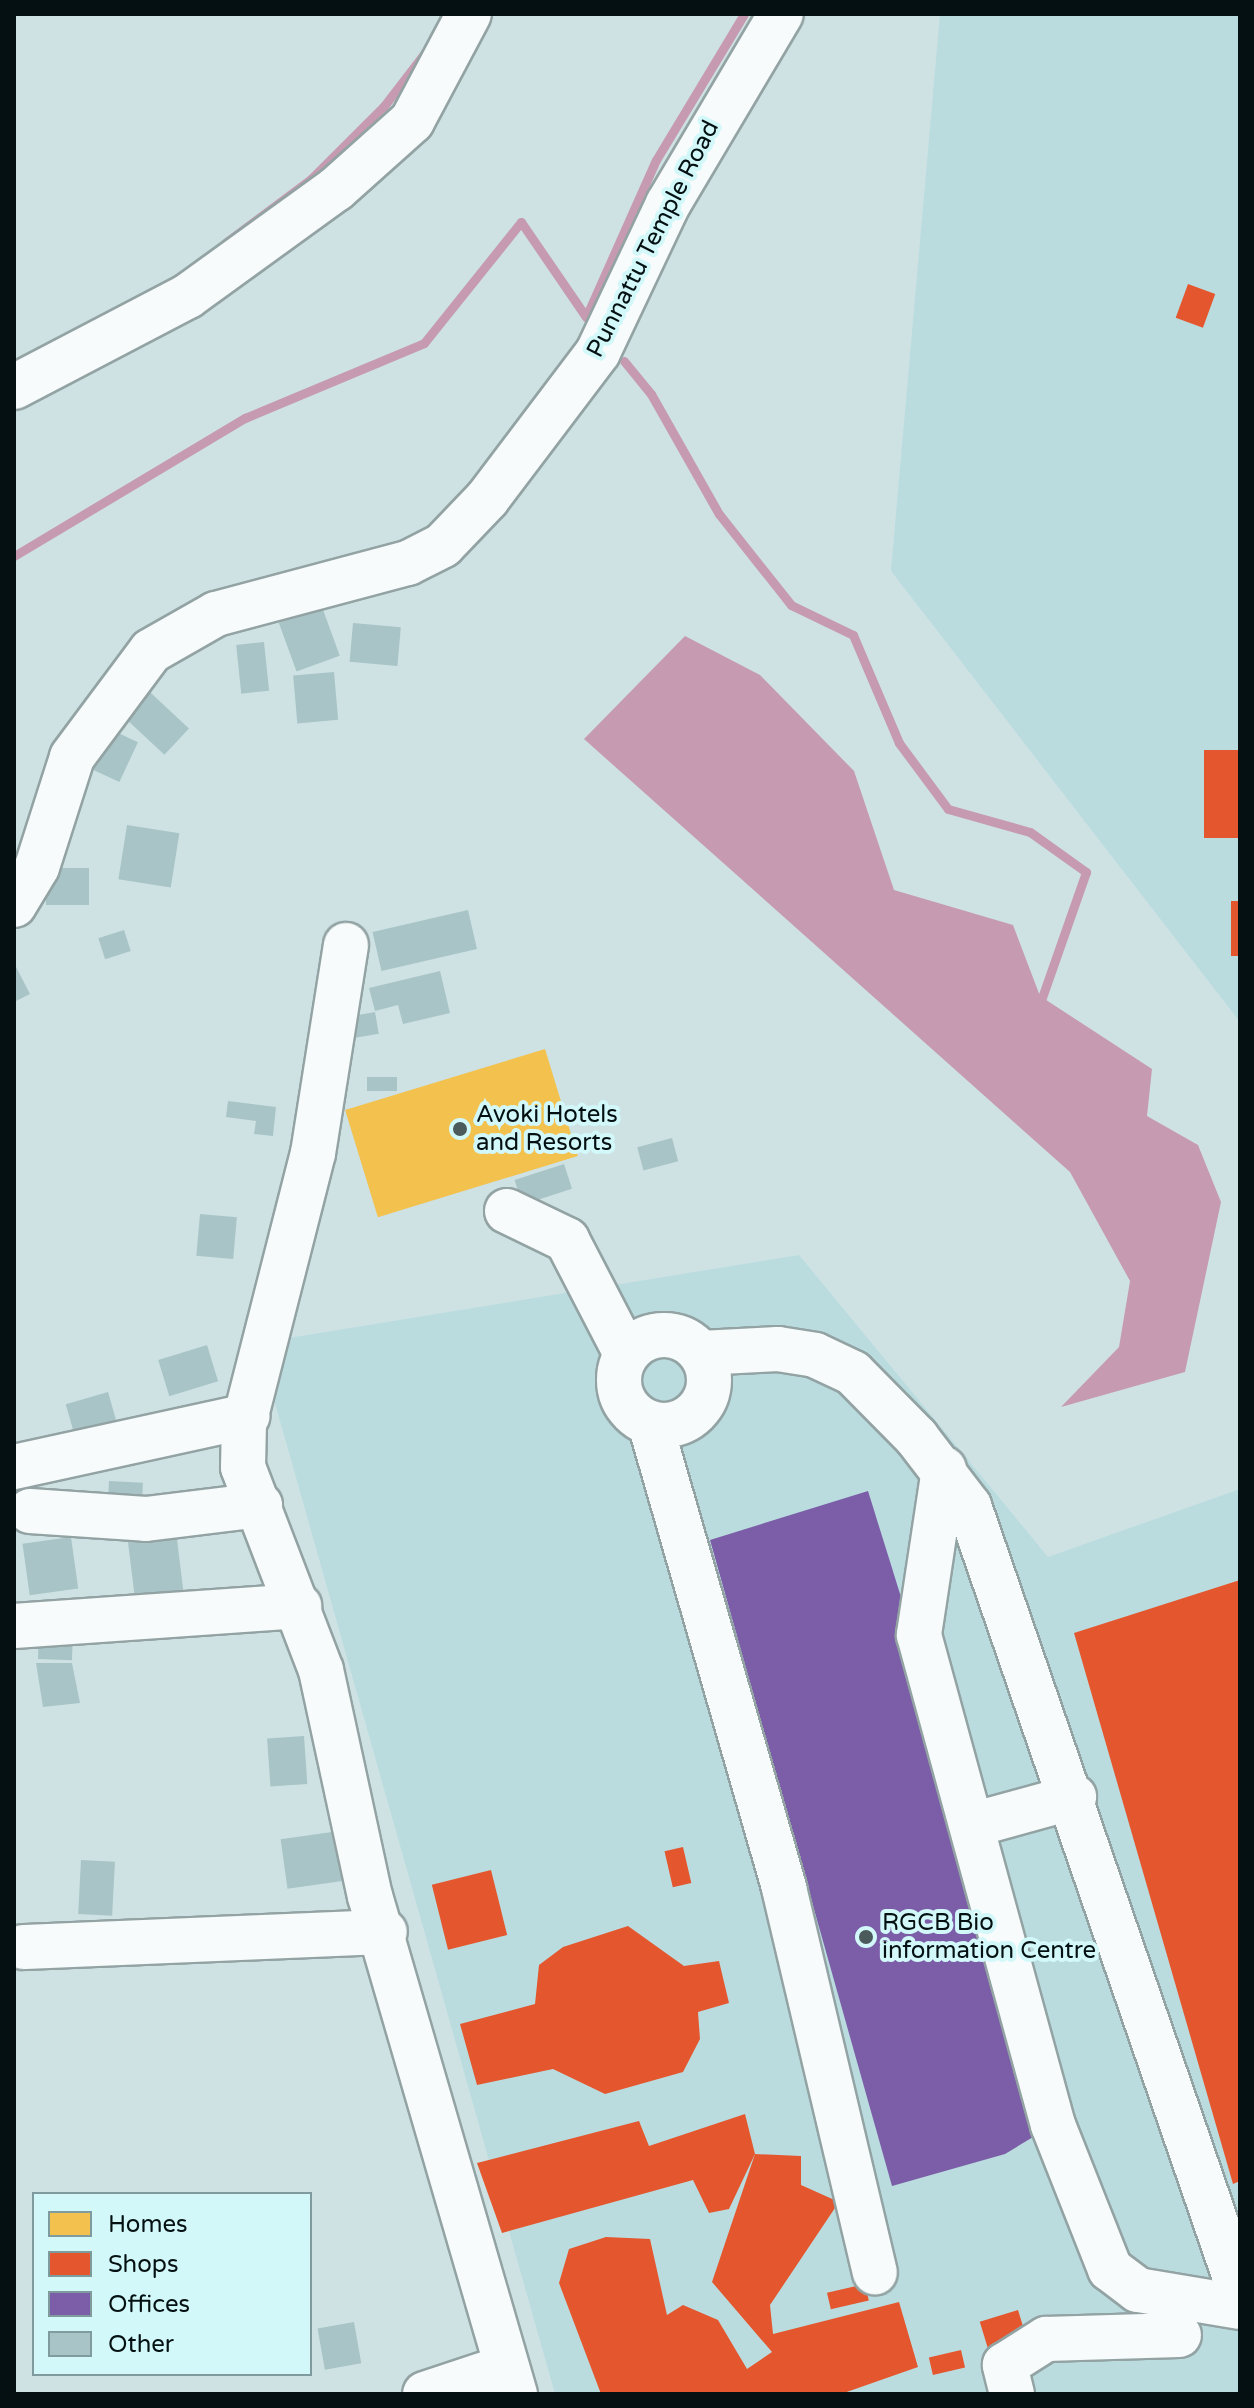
<!DOCTYPE html>
<html>
<head>
<meta charset="utf-8">
<style>
	body { margin:0 }
	#map { position:relative; width:1254px; height:2408px; overflow:hidden; background:#cee2e4; font-family:"Varela Round",sans-serif }
	div>[style] { position:absolute }
	[style*='--x'] { left:calc(var(--x)*1px); top:calc(var(--y)*1px); width:calc(var(--w)*1px); rotate:calc(var(--a)*1deg) }
	.built>* { inset:0; background:#badcdf }
	.water>* { inset:0; background:#c69bb1 }
	.homes>* { inset:0; background:#f2c14e; transform-origin:0 0 }
	.shops>* { inset:0; background:#e4572e; transform-origin:0 0 }
	.offices>* { inset:0; background:#7b5ea7 }
	.stream>* { height:9px; margin:-4.5px; padding:0 4.5px; transform-origin:4.5px; border-radius:4.5px; background:#c69bb1 }
	.building>* { inset:0; background:#a8c4c6; transform-origin:0 0 }
	.roads { filter:drop-shadow(2px 0 #93a3a4) drop-shadow(-2px 0 #93a3a4) drop-shadow(0 2px #93a3a4) drop-shadow(0 -2px #93a3a4) }
	.minor>* { height:44px; margin:-22px; padding:0 22px; transform-origin:22px; border-radius:22px; background:#f8fbfb }
	.minor>.ring { margin:-22px; padding:0; box-sizing:content-box; background:none; border:44px solid #f8fbfb; border-radius:50% }
	.dots>* { width:22px; height:22px; translate:-50% -50%; box-sizing:border-box; border:4px solid #d2f8fa; border-radius:50% }
	span { translate:-50% -50%; white-space:nowrap; text-align:center; line-height:1.15; -webkit-text-stroke:8px #d2f8fa; paint-order:stroke }
	.street-label { font-size:24px; color:#041011 }
	.poi-label { font-size:24px; color:#041011 }
	.left { translate:0 -50%; text-align:left }
	.frame { position:absolute; inset:0; border:16px solid #041011; pointer-events:none }
	.legend { position:absolute; left:32px; top:2192px; width:280px; height:184px; box-sizing:border-box; background:#d2f8fa; border:2px solid #809b9d; margin:0; padding:10px 14px; list-style:none; font-size:24px; color:#041011 }
	.legend li { display:flex; align-items:center; gap:16px; height:40px }
	.legend b { width:40px; border:2px solid #809b9d }
</style>
</head>
<body>
<div id="map">
	<div class="built">
		<i style="clip-path:polygon(940px 14px,1240px 14px,1240px 1022px,891px 571px)"></i>
		<i style="clip-path:polygon(799px 1255px,1048px 1557px,1240px 1489px,1240px 2394px,555px 2394px,258px 1343px)"></i>
	</div>
	<div class="water">
		<i style="clip-path:polygon(685px 636px,760px 675px,854px 771px,894px 890px,1013px 925px,1040px 996px,1152px 1069px,1147px 1116px,1198px 1145px,1221px 1202px,1185px 1372px,1061px 1407px,1119px 1347px,1130px 1281px,1070px 1172px,584px 739px)"></i>
	</div>
	<div class="homes">
		<i style="left:545px;top:1049px;width:112px;height:209px;rotate:73deg"></i>
	</div>
	<div class="shops">
		<i style="left:1188px;top:284px;width:29px;height:36px;rotate:20deg"></i>
		<i style="left:1204px;top:750px;width:36px;height:88px"></i>
		<i style="left:1231px;top:901px;width:9px;height:55px"></i>
		<i style="clip-path:polygon(1240px 1580px,1240px 2181px,1233px 2184px,1074px 1633px)"></i>
		<i style="left:683px;top:1847px;width:37px;height:19px;rotate:77deg"></i>
		<i style="left:491px;top:1870px;width:67px;height:61px;rotate:76deg"></i>
		<i style="clip-path:polygon(628px 1926px,684px 1966px,719px 1961px,729px 2003px,698px 2012px,700px 2039px,683px 2072px,605px 2094px,553px 2069px,477px 2085px,460px 2024px,535px 2004px,539px 1965px,563px 1947px)"></i>
		<i style="clip-path:polygon(745px 2114px,755px 2154px,729px 2209px,709px 2213px,693px 2180px,502px 2233px,477px 2163px,639px 2121px,649px 2146px)"></i>
		<i style="clip-path:polygon(755px 2154px,801px 2156px,801px 2185px,839px 2202px,770px 2305px,773px 2334px,899px 2302px,918px 2367px,841px 2394px,601px 2394px,559px 2283px,569px 2249px,606px 2237px,650px 2239px,667px 2315px,683px 2305px,718px 2320px,747px 2369px,772px 2352px,712px 2282px)"></i>
		<i style="left:865px;top:2284px;width:17px;height:39px;rotate:77deg"></i>
		<i style="left:1018px;top:2310px;width:27px;height:40px;rotate:73deg"></i>
		<i style="left:961px;top:2350px;width:18px;height:33px;rotate:77deg"></i>
	</div>
	<div class="offices">
		<i style="clip-path:polygon(868px 1491px,972px 1825px,1053px 2125px,1005px 2154px,892px 2186px,710px 1540px)"></i>
	</div>
	<div class="stream">
		<i style="--x:225;--y:243;--w:107;--a:-36.7"></i>
		<i style="--x:311;--y:179;--w:103;--a:-45"></i>
		<i style="--x:384;--y:106;--w:71;--a:-52.5"></i>
		<i style="--x:624;--y:361;--w:43;--a:50.7"></i>
		<i style="--x:651;--y:394;--w:138;--a:60.5"></i>
		<i style="--x:719;--y:514;--w:116;--a:51.6"></i>
		<i style="--x:791;--y:605;--w:69;--a:25.8"></i>
		<i style="--x:853;--y:635;--w:117;--a:66.9"></i>
		<i style="--x:899;--y:743;--w:82;--a:53.4"></i>
		<i style="--x:948;--y:809;--w:85;--a:15.7"></i>
		<i style="--x:1030;--y:832;--w:69;--a:35.5"></i>
		<i style="--x:1086;--y:872;--w:145;--a:109.3"></i>
		<i style="--x:14;--y:556;--w:269;--a:-30.9"></i>
		<i style="--x:245;--y:418;--w:194;--a:-22.7"></i>
		<i style="--x:424;--y:343;--w:155;--a:-51.3"></i>
		<i style="--x:521;--y:222;--w:115;--a:55.6"></i>
		<i style="--x:586;--y:317;--w:172;--a:-66"></i>
		<i style="--x:656;--y:160;--w:170;--a:-58.9"></i>
	</div>
	<div class="building">
		<i style="left:322px;top:607px;width:52px;height:46px;rotate:70deg"></i>
		<i style="left:353px;top:623px;width:48px;height:39px;rotate:5deg"></i>
		<i style="left:264px;top:642px;width:49px;height:28px;rotate:84deg"></i>
		<i style="left:334px;top:672px;width:48px;height:41px;rotate:85deg"></i>
		<i style="left:137px;top:680px;width:71px;height:36px;rotate:43deg"></i>
		<i style="left:99px;top:724px;width:43px;height:44px;rotate:25deg"></i>
		<i style="left:127px;top:825px;width:53px;height:55px;rotate:9deg"></i>
		<i style="left:46px;top:868px;width:43px;height:37px"></i>
		<i style="left:468px;top:910px;width:40px;height:98px;rotate:77deg"></i>
		<i style="left:124px;top:930px;width:22px;height:27px;rotate:72deg"></i>
		<i style="clip-path:polygon(14px 963px,30px 994px,14px 1002px)"></i>
		<i style="clip-path:polygon(440px 971px,450px 1013px,403px 1024px,398px 1005px,375px 1011px,369px 988px)"></i>
		<i style="left:375px;top:1012px;width:22px;height:27px;rotate:80deg"></i>
		<i style="left:397px;top:1077px;width:14px;height:30px;rotate:90deg"></i>
		<i style="clip-path:polygon(228px 1101px,276px 1107px,273px 1136px,254px 1134px,256px 1121px,226px 1117px)"></i>
		<i style="left:672px;top:1138px;width:24px;height:36px;rotate:75deg"></i>
		<i style="left:564px;top:1164px;width:26px;height:52px;rotate:72deg"></i>
		<i style="left:200px;top:1214px;width:37px;height:42px;rotate:5deg"></i>
		<i style="left:207px;top:1345px;width:38px;height:51px;rotate:73deg"></i>
		<i style="left:108px;top:1392px;width:37px;height:44px;rotate:74deg"></i>
		<i style="left:109px;top:1481px;width:34px;height:30px;rotate:3deg"></i>
		<i style="left:176px;top:1531px;width:64px;height:49px;rotate:83deg"></i>
		<i style="left:71px;top:1537px;width:52px;height:49px;rotate:82deg"></i>
		<i style="left:39px;top:1630px;width:34px;height:29px;rotate:2deg"></i>
		<i style="clip-path:polygon(36px 1663px,72px 1663px,80px 1703px,43px 1707px)"></i>
		<i style="left:304px;top:1736px;width:48px;height:37px;rotate:86deg"></i>
		<i style="left:339px;top:1831px;width:50px;height:59px;rotate:82deg"></i>
		<i style="left:81px;top:1860px;width:34px;height:54px;rotate:3deg"></i>
		<i style="left:354px;top:2322px;width:42px;height:37px;rotate:80deg"></i>
	</div>
	<div class="roads">
		<div class="minor">
			<i style="--x:14;--y:387;--w:196;--a:-27.6"></i>
			<i style="--x:188;--y:296;--w:183;--a:-35.9"></i>
			<i style="--x:336;--y:189;--w:102;--a:-41.8"></i>
			<i style="--x:412;--y:121;--w:121;--a:-62"></i>
			<i style="--x:14;--y:905;--w:44;--a:-58.8"></i>
			<i style="--x:37;--y:867;--w:115;--a:-72.3"></i>
			<i style="--x:72;--y:757;--w:132;--a:-53.3"></i>
			<i style="--x:151;--y:651;--w:75;--a:-29.6"></i>
			<i style="--x:216;--y:614;--w:199;--a:-14.9"></i>
			<i style="--x:408;--y:563;--w:39;--a:-27"></i>
			<i style="--x:443;--y:545;--w:64;--a:-46.3"></i>
			<i style="--x:487;--y:499;--w:184;--a:-52.9"></i>
			<i style="--x:598;--y:352;--w:164;--a:-64.7"></i>
			<i style="--x:668;--y:204;--w:221;--a:-59.3"></i>
			<i style="--x:346;--y:945;--w:211;--a:99"></i>
			<i style="--x:313;--y:1153;--w:279;--a:104.3"></i>
			<i style="--x:244;--y:1423;--w:44;--a:91.3"></i>
			<i style="--x:243;--y:1467;--w:217;--a:69"></i>
			<i style="--x:321;--y:1670;--w:231;--a:77.8"></i>
			<i style="--x:370;--y:1896;--w:519;--a:73.77"></i>
			<i style="--x:507;--y:1211;--w:67;--a:25.8"></i>
			<i style="--x:567;--y:1240;--w:128;--a:62.6"></i>
			<i class="ring" style="left:619px;top:1335px;width:46px;height:46px"></i>
			<i style="--x:701;--y:1353;--w:77;--a:-3"></i>
			<i style="--x:778;--y:1349;--w:37;--a:9"></i>
			<i style="--x:815;--y:1355;--w:42;--a:25.3"></i>
			<i style="--x:853;--y:1373;--w:91;--a:45.4"></i>
			<i style="--x:917;--y:1438;--w:86;--a:52.6"></i>
			<i style="--x:969;--y:1506;--w:831;--a:70.98"></i>
			<i style="--x:650;--y:1423;--w:484;--a:73.9"></i>
			<i style="--x:784;--y:1888;--w:395;--a:76.7"></i>
			<i style="--x:14;--y:1467;--w:239;--a:-12.3"></i>
			<i style="--x:944;--y:1469;--w:168;--a:98.6"></i>
			<i style="--x:919;--y:1635;--w:508;--a:74.71"></i>
			<i style="--x:1053;--y:2125;--w:155;--a:68.4"></i>
			<i style="--x:1110;--y:2269;--w:35;--a:37"></i>
			<i style="--x:1138;--y:2290;--w:103;--a:9.5"></i>
			<i style="--x:30;--y:1511;--w:116;--a:3.9"></i>
			<i style="--x:146;--y:1519;--w:115;--a:-7"></i>
			<i style="--x:14;--y:1626;--w:286;--a:-4"></i>
			<i style="--x:972;--y:1825;--w:106;--a:-15.4"></i>
			<i style="--x:23;--y:1947;--w:362;--a:-2.4"></i>
			<i style="--x:425;--y:2394;--w:85;--a:-18.4"></i>
			<i style="--x:1012;--y:2394;--w:30;--a:-104"></i>
			<i style="--x:1005;--y:2365;--w:49;--a:-32.4"></i>
			<i style="--x:1046;--y:2339;--w:133;--a:-1.7"></i>
		</div>
	</div>
	<div class="dots">
		<i style="left:460px;top:1129px;background:#4b5a5b"></i>
		<i style="left:866px;top:1937px;background:#4b5a5b"></i>
	</div>
	<div class="street-label">
		<span style="left:653px;top:239px;rotate:-63deg">Punnattu Temple Road</span>
	</div>
	<div class="poi-label">
		<span class="left" style="left:476px;top:1129px">Avoki Hotels<br>and Resorts</span>
		<span class="left" style="left:882px;top:1937px">RGCB Bio<br>information Centre</span>
	</div>
	<div class="frame"></div>
	<ul class="legend">
	<li><b style="height:22px;background:#f2c14e"></b>Homes</li>
	<li><b style="height:22px;background:#e4572e"></b>Shops</li>
	<li><b style="height:22px;background:#7b5ea7"></b>Offices</li>
	<li><b style="height:22px;background:#a8c4c6"></b>Other</li>
	</ul>
</div>
</body>
</html>
